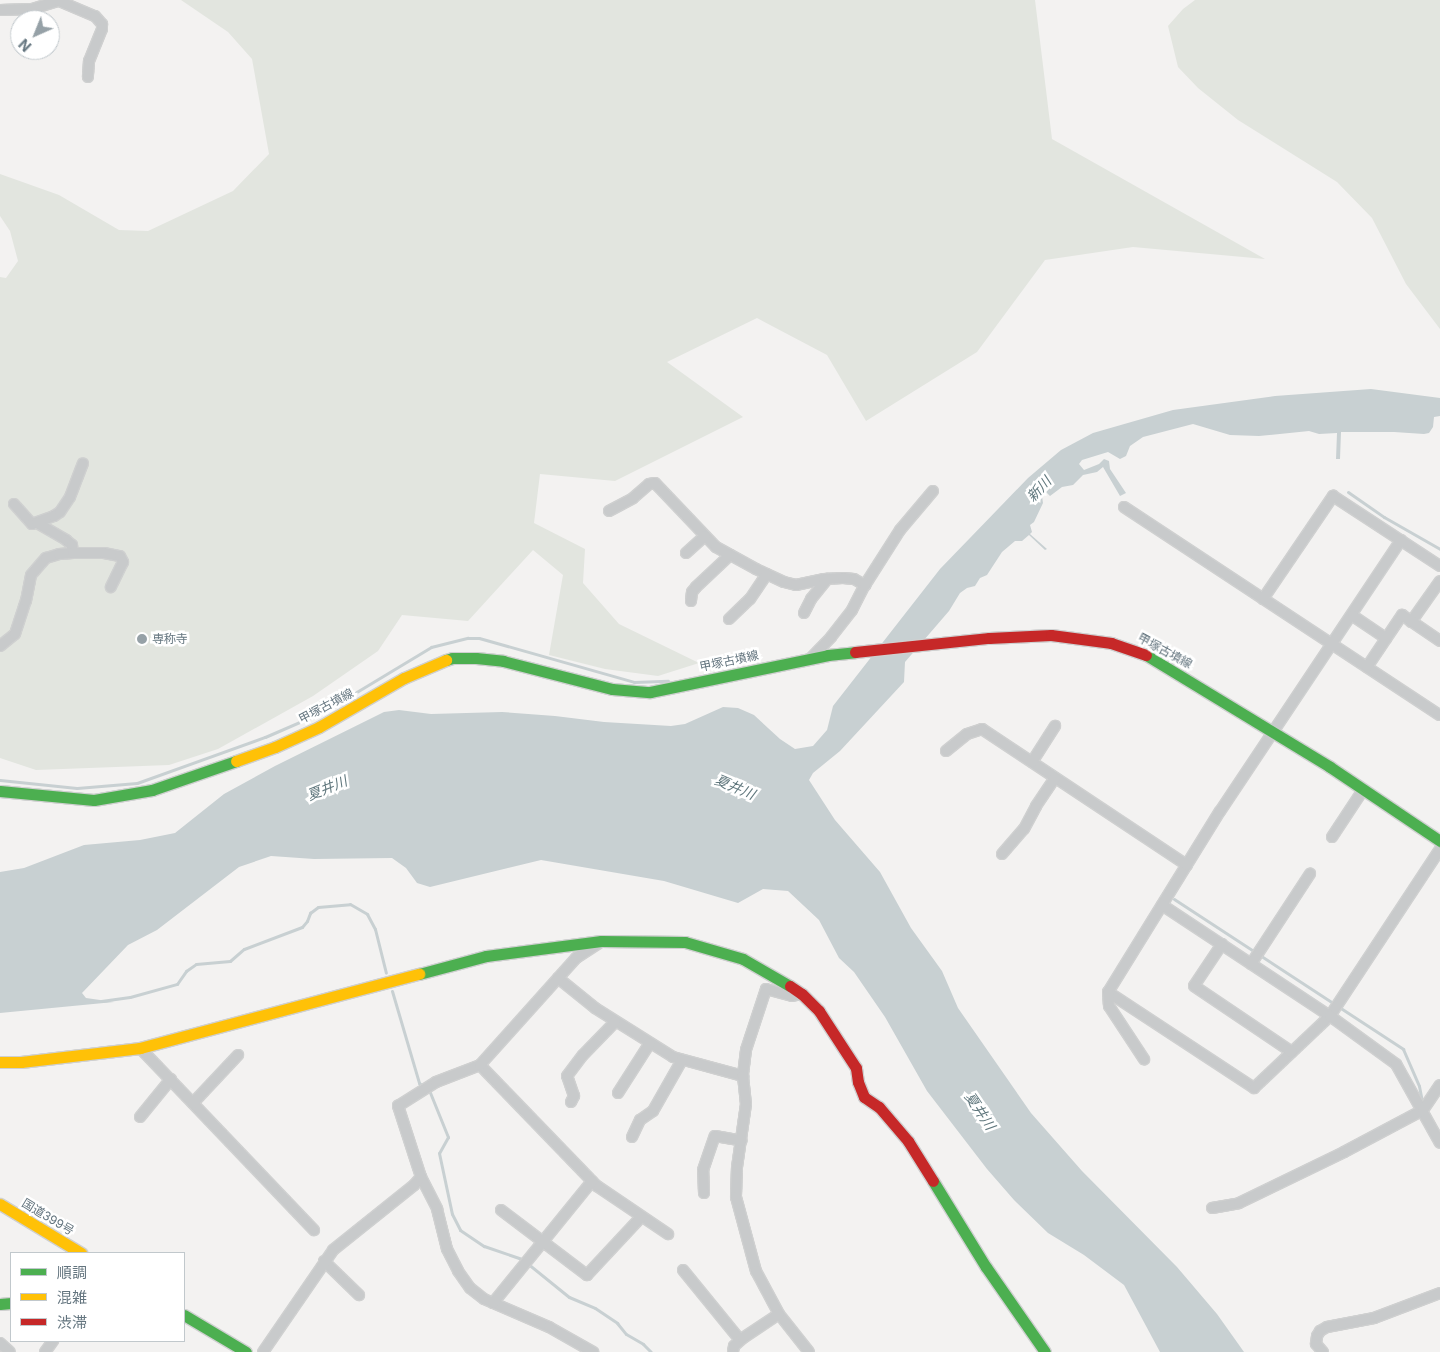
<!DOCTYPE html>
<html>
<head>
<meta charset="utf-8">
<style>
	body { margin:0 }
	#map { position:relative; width:1440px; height:1352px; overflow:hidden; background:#f3f2f1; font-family:Inter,"Noto Sans JP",sans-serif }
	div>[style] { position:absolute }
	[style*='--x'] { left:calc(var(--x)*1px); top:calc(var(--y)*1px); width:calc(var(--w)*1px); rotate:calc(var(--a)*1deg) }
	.green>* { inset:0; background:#e2e5df }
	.water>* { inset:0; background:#c8d0d2 }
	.stream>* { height:3px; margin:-1.5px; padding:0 1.5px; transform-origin:1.5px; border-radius:1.5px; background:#c8d0d2 }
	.roads { filter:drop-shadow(1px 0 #cfd0d0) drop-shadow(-1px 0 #cfd0d0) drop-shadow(0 1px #cfd0d0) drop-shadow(0 -1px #cfd0d0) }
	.street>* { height:10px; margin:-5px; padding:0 5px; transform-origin:5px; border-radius:5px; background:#c8cacb }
	.fast>* { height:11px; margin:-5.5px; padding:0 5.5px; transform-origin:5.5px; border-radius:5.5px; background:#4caf50 }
	.slow>* { height:11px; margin:-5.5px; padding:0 5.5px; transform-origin:5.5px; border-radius:5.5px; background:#ffc107 }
	.jam>* { height:11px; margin:-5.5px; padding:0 5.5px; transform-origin:5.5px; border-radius:5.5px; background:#c62828 }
	.dots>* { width:14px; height:14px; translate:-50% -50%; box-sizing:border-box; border:2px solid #fff; border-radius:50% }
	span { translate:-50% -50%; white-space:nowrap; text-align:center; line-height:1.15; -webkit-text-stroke:5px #fff; paint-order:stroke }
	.poi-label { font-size:12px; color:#64757f }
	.left { translate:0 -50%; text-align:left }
	.street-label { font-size:12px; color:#64757f }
	.water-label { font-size:14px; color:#60777d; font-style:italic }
	.legend { position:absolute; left:10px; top:1252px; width:175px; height:90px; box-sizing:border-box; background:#fff; border:1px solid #c1c8cc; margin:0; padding:6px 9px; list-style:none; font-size:15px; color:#64757f }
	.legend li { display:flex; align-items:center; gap:10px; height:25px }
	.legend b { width:25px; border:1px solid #c1c8cc }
	.north { position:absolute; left:10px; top:10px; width:50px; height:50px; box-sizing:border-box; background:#fff; border:1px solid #c1c8cc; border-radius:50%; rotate:224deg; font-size:14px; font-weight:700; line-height:20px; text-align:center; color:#64757f }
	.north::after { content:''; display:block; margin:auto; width:18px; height:22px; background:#96a1a7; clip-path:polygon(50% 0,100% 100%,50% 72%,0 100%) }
</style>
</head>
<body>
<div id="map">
	<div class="green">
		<i style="clip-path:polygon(181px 0,1035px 0,1052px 139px,1265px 259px,1133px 247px,1045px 260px,977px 352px,866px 421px,827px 355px,757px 318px,667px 362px,743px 417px,615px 481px,540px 474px,534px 523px,585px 549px,583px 583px,619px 624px,699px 663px,658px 676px,605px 669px,549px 655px,563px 575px,533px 550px,468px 621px,402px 615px,378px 651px,313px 696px,218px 749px,169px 765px,36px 770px,0 758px,0 277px,6px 278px,18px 261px,10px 231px,0 216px,0 174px,59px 195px,119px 230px,148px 231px,233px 191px,269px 154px,252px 59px,228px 32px)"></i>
		<i style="clip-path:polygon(1195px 0,1440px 0,1440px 329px,1406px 284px,1372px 218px,1337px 182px,1238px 120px,1198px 88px,1178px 67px,1168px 26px,1183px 9px)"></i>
	</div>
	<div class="water">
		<i style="clip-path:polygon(1371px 389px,1440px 398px,1440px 416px,1434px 417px,1433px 427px,1429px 433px,1424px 434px,1394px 432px,1341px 432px,1340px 459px,1336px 459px,1337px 433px,1319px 434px,1309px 431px,1259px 436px,1230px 435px,1193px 424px,1143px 437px,1130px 446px,1126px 456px,1120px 459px,1108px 452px,1082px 460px,1079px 464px,1084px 470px,1099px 464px,1104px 459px,1109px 461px,1110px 469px,1126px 493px,1120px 496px,1103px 467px,1097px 472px,1083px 475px,1073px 485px,1062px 487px,1050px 496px,1047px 493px,1042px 496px,1043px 503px,1034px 522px,1030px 525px,1032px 532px,1030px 534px,1047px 549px,1045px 550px,1029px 535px,1022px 541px,1015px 541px,1002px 552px,987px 575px,980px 578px,975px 586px,967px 588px,960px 593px,949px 611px,905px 662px,904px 682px,840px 751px,813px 773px,809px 780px,835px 820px,880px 872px,911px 928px,942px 971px,958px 1008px,1031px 1113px,1082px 1171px,1177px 1267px,1217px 1314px,1244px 1352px,1160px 1352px,1124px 1285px,1084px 1255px,1048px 1233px,1014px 1200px,987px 1169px,927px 1091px,885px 1017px,854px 972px,839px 958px,819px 920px,788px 891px,763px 889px,738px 903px,664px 881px,541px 860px,430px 887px,417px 883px,406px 868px,392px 858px,314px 859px,271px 856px,239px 867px,157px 930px,128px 945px,82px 993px,86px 998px,114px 1002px,0 1013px,0 872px,24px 868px,84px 845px,140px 840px,175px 833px,224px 794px,275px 766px,384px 712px,399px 710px,431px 714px,502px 712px,555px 716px,604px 722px,671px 726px,685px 724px,723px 707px,738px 708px,754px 715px,780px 739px,795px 749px,813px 746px,827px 730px,833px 706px,940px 569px,1028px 478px,1061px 450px,1093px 433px,1173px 410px,1275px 396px)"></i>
	</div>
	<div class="stream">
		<i style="--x:1348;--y:492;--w:44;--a:34.8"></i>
		<i style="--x:1384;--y:517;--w:64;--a:29.7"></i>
		<i style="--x:0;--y:780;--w:77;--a:5.9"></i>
		<i style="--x:77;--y:788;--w:60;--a:-4.8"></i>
		<i style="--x:137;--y:783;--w:136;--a:-19.8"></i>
		<i style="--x:265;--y:737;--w:65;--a:-23.4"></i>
		<i style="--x:325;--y:711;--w:124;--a:-31.1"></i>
		<i style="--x:431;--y:647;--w:38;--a:-14"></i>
		<i style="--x:468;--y:638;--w:11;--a:0"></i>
		<i style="--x:479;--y:638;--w:161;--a:15.8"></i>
		<i style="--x:634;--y:682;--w:34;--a:-2"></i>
		<i style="--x:1174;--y:899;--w:274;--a:33.2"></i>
		<i style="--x:1403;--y:1049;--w:40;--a:66.6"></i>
		<i style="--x:1419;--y:1086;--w:15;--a:79"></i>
		<i style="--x:392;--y:991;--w:96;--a:73.6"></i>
		<i style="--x:419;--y:1083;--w:12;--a:35"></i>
		<i style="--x:429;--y:1090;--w:51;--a:68"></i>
		<i style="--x:448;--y:1137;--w:18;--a:119"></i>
		<i style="--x:439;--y:1153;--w:62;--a:78"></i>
		<i style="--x:452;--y:1214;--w:18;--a:63"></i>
		<i style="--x:460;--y:1230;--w:29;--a:34"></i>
		<i style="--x:484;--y:1246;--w:40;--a:18.9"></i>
		<i style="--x:522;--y:1259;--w:60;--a:39"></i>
		<i style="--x:569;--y:1297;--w:28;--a:23"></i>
		<i style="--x:595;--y:1308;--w:27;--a:34"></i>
		<i style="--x:617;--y:1323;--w:14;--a:51"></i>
		<i style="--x:626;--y:1334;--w:20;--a:30"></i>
		<i style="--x:643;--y:1344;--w:11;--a:45"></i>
		<i style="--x:101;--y:1001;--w:29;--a:-8"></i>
		<i style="--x:130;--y:997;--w:49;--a:-15.5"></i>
		<i style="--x:177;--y:984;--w:16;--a:-55"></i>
		<i style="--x:186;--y:971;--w:12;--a:-35"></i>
		<i style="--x:196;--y:964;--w:34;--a:-5"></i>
		<i style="--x:230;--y:961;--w:18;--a:-41"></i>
		<i style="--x:244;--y:949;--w:62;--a:-20.8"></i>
		<i style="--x:302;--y:927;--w:8;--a:-50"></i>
		<i style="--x:307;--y:921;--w:9;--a:-69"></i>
		<i style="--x:310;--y:913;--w:10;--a:-37"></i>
		<i style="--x:318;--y:907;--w:32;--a:-5"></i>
		<i style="--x:350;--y:904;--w:20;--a:30"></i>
		<i style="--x:367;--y:914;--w:17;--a:62"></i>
		<i style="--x:375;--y:929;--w:45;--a:76"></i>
	</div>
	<div class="roads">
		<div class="street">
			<i style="--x:0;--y:10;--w:32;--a:-2"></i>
			<i style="--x:32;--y:9;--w:28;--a:-17"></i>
			<i style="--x:59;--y:1;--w:39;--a:23"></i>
			<i style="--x:95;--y:16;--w:11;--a:49"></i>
			<i style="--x:102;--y:24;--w:5;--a:90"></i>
			<i style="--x:102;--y:29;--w:35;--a:112"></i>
			<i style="--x:89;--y:61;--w:16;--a:94"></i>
			<i style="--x:14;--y:504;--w:27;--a:48"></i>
			<i style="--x:32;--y:524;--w:23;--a:-20"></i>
			<i style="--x:54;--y:516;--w:7;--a:-34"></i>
			<i style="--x:60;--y:512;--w:18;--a:-56"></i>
			<i style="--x:70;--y:497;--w:36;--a:-69"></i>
			<i style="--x:1124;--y:507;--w:378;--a:33.4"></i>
			<i style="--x:609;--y:511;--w:27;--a:-28"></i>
			<i style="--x:633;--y:498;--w:21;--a:-41"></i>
			<i style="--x:649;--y:484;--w:6;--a:-9"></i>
			<i style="--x:655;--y:483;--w:88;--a:46.4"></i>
			<i style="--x:716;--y:547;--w:46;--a:28.8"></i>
			<i style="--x:756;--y:569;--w:31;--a:25"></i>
			<i style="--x:784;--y:582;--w:12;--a:14"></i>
			<i style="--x:796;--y:585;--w:29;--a:-12"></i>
			<i style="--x:824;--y:579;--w:19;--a:-3"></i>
			<i style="--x:843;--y:578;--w:11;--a:5"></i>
			<i style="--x:854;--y:579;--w:13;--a:29"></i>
			<i style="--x:37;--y:523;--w:34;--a:30"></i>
			<i style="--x:66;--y:540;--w:8;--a:40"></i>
			<i style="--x:72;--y:545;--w:8;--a:83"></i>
			<i style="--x:1401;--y:540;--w:326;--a:123.7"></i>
			<i style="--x:1220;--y:811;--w:213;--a:121.7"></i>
			<i style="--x:1108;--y:992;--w:175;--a:33.3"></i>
			<i style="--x:1254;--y:1088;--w:105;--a:-43.5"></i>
			<i style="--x:1330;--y:1016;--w:200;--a:-56.6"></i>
			<i style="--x:686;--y:553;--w:25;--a:-42"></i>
			<i style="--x:1263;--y:599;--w:125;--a:-55.8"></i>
			<i style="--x:1333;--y:496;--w:128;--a:33.2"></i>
			<i style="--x:691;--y:601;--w:9;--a:-84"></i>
			<i style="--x:692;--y:592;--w:6;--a:-51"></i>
			<i style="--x:696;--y:587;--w:47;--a:-43.3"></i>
			<i style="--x:804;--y:613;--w:16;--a:-63"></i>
			<i style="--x:811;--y:599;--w:26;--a:-51"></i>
			<i style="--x:1353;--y:616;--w:40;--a:34"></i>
			<i style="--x:729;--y:619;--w:29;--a:-44"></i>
			<i style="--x:750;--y:599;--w:30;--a:-56"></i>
			<i style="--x:1411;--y:622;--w:50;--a:-54.7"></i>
			<i style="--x:0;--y:646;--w:19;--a:-39"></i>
			<i style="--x:15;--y:634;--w:35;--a:-72"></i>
			<i style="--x:26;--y:601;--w:26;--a:-79"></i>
			<i style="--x:31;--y:575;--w:23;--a:-49"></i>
			<i style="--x:46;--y:558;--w:14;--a:-17"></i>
			<i style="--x:59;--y:554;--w:14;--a:-4"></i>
			<i style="--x:73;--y:553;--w:31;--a:0"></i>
			<i style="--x:104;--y:553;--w:16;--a:11"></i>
			<i style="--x:120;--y:556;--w:7;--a:63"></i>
			<i style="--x:123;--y:562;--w:28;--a:116"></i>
			<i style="--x:811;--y:658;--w:29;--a:-46"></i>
			<i style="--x:831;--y:637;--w:34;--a:-52"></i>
			<i style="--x:852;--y:610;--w:28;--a:-63"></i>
			<i style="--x:865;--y:585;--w:65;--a:-57.5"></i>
			<i style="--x:900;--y:530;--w:51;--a:-49.8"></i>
			<i style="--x:1367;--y:667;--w:63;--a:-56.1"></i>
			<i style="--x:1402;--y:615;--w:46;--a:34.4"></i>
			<i style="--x:946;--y:751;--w:27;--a:-39"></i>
			<i style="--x:967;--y:734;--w:16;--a:-18"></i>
			<i style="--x:982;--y:729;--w:246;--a:33.6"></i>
			<i style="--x:1032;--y:762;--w:43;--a:-57.4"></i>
			<i style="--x:1332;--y:837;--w:56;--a:-56.6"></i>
			<i style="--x:1002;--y:854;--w:33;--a:-49"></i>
			<i style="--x:1024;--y:829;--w:26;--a:-62"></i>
			<i style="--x:1036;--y:806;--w:34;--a:-56"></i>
			<i style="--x:1162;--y:905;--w:201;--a:33.5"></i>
			<i style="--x:1330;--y:1016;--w:82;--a:36"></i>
			<i style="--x:1396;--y:1064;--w:90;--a:60.9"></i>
			<i style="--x:1222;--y:944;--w:50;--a:123.7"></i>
			<i style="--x:1194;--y:986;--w:118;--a:34"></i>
			<i style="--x:1251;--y:964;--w:108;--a:-56.8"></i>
			<i style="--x:558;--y:978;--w:48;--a:39"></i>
			<i style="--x:595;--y:1008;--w:92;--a:32.1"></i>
			<i style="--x:673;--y:1057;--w:73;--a:15.2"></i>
			<i style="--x:1108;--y:992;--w:14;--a:86"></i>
			<i style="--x:1109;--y:1006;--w:64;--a:56.6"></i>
			<i style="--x:802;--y:994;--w:10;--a:169"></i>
			<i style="--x:792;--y:996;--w:27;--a:-165"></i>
			<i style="--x:766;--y:989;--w:64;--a:108.2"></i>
			<i style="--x:746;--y:1050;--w:26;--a:97"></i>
			<i style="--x:743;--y:1076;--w:28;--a:84"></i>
			<i style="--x:746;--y:1104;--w:64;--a:98.1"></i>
			<i style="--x:737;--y:1167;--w:30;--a:92"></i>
			<i style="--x:736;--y:1197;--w:77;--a:74.9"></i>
			<i style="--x:756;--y:1271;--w:49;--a:61.9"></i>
			<i style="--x:779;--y:1314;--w:48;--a:51.7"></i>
			<i style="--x:140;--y:1048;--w:252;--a:46.3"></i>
			<i style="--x:480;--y:1065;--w:168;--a:46"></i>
			<i style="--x:597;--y:1186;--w:86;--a:34.1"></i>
			<i style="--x:618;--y:1093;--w:59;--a:-57.4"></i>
			<i style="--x:571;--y:1102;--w:7;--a:-63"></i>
			<i style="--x:574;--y:1096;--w:21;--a:-109"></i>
			<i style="--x:567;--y:1076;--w:26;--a:-53"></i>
			<i style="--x:583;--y:1055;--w:46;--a:-45.9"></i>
			<i style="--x:193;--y:1103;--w:66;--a:-46.8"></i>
			<i style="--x:140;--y:1117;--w:49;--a:-50.8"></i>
			<i style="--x:632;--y:1137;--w:19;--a:-65"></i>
			<i style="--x:640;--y:1120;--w:16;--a:-35"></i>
			<i style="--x:653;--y:1111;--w:59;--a:-60.4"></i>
			<i style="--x:421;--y:1177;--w:36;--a:63"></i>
			<i style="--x:437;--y:1209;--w:41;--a:76"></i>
			<i style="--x:447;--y:1249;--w:25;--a:63"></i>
			<i style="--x:458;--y:1271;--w:21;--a:55"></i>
			<i style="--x:470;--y:1288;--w:18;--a:38"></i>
			<i style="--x:484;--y:1299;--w:71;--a:23.3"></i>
			<i style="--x:549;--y:1327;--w:51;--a:29.6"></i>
			<i style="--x:704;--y:1193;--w:23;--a:-92"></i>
			<i style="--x:703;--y:1170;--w:36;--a:-71"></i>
			<i style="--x:715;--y:1136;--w:27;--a:10"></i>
			<i style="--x:1212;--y:1208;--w:27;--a:-10"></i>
			<i style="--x:1239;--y:1203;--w:117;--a:-25.9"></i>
			<i style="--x:1344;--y:1152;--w:89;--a:-28"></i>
			<i style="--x:1423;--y:1110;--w:30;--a:-56"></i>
			<i style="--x:501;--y:1210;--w:108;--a:37.1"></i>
			<i style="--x:587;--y:1275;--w:79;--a:-47"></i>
			<i style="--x:324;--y:1261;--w:49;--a:44.2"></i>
			<i style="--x:683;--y:1270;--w:90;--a:50.8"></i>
			<i style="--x:493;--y:1303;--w:157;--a:-50.9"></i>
			<i style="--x:0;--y:1343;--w:13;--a:42"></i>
			<i style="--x:45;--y:1352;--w:14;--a:-54"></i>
			<i style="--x:263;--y:1352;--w:124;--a:-55.5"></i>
			<i style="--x:333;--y:1250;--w:104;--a:-38.7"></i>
			<i style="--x:414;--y:1185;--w:11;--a:-49"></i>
			<i style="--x:421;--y:1177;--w:75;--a:-107.9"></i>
			<i style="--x:398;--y:1106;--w:45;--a:-32.3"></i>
			<i style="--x:436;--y:1082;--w:47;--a:-21.1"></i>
			<i style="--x:480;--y:1065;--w:144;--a:-48.1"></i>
			<i style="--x:576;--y:958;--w:27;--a:-33"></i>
			<i style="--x:733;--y:1352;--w:6;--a:-81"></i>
			<i style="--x:734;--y:1346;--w:12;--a:-42"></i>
			<i style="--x:743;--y:1338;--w:43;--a:-33.7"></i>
			<i style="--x:1323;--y:1352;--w:11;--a:-131"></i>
			<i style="--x:1316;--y:1344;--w:8;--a:-83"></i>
			<i style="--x:1317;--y:1336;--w:6;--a:-59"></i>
			<i style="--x:1320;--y:1331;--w:8;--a:-30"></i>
			<i style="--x:1327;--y:1327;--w:48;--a:-10.8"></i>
			<i style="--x:1374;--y:1318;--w:71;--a:-20.7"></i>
		</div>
		<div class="fast">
			<i style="--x:1146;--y:655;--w:215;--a:31.3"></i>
			<i style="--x:1330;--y:767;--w:133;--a:33.9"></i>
			<i style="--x:446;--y:660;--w:6;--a:-18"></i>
			<i style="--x:452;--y:658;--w:24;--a:0"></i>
			<i style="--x:476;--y:658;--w:27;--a:6"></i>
			<i style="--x:503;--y:661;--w:113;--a:14.4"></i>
			<i style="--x:612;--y:689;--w:38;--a:5"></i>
			<i style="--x:650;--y:692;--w:182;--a:-11.7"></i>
			<i style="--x:828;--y:655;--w:27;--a:-6"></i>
			<i style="--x:0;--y:791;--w:94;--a:5.5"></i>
			<i style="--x:94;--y:800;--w:59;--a:-9.8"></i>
			<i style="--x:152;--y:790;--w:89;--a:-19"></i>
			<i style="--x:419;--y:974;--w:69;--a:-15"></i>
			<i style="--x:486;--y:956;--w:116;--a:-7.4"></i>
			<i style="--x:601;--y:941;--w:84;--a:0.7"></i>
			<i style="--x:685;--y:942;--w:60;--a:16.3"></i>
			<i style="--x:743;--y:959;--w:54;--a:29.9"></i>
			<i style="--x:933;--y:1181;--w:101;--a:58.4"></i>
			<i style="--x:986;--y:1267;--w:103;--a:55.2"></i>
			<i style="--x:0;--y:1304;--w:11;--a:-5"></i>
			<i style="--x:184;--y:1315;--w:72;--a:30.8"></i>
		</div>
		<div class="slow">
			<i style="--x:236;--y:761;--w:41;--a:-19.7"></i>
			<i style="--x:275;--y:747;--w:48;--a:-24.4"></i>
			<i style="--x:319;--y:727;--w:98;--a:-30"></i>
			<i style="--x:404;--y:678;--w:46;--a:-23.2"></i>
			<i style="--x:0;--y:1062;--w:21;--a:0"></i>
			<i style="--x:21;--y:1062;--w:120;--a:-6.7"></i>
			<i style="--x:140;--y:1048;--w:289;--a:-14.9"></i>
			<i style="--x:0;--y:1204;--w:95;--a:31.2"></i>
		</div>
		<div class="jam">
			<i style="--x:855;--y:652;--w:135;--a:-6"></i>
			<i style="--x:989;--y:638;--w:62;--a:-2.8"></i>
			<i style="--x:1051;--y:635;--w:61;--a:7.6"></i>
			<i style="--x:1111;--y:643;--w:37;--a:19"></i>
			<i style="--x:790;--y:986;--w:14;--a:34"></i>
			<i style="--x:802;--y:994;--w:24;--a:45"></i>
			<i style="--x:819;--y:1011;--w:68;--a:57"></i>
			<i style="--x:856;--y:1068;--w:14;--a:82"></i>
			<i style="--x:858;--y:1082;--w:16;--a:68"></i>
			<i style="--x:864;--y:1097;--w:18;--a:34"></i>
			<i style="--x:879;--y:1107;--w:45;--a:49.5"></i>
			<i style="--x:908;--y:1141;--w:47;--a:58"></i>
		</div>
	</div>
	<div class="dots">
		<i style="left:142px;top:639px;background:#96a1a7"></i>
	</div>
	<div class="poi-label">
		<span class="left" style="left:152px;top:639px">専称寺</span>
	</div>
	<div class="street-label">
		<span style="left:1165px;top:651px;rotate:28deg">甲塚古墳線</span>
		<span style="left:729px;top:661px;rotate:-12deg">甲塚古墳線</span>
		<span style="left:326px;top:706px;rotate:-28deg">甲塚古墳線</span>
		<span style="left:48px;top:1217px;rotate:31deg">国道399号</span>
	</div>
	<div class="water-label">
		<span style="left:1039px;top:489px;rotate:-47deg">新川</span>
		<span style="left:735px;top:787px;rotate:23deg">夏井川</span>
		<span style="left:327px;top:788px;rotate:-22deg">夏井川</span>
		<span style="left:980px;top:1111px;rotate:56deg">夏井川</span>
	</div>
	<ul class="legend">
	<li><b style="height:6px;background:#4caf50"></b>順調</li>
	<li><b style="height:6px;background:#ffc107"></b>混雑</li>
	<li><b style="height:6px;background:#c62828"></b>渋滞</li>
	</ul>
	<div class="north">N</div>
</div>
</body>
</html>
